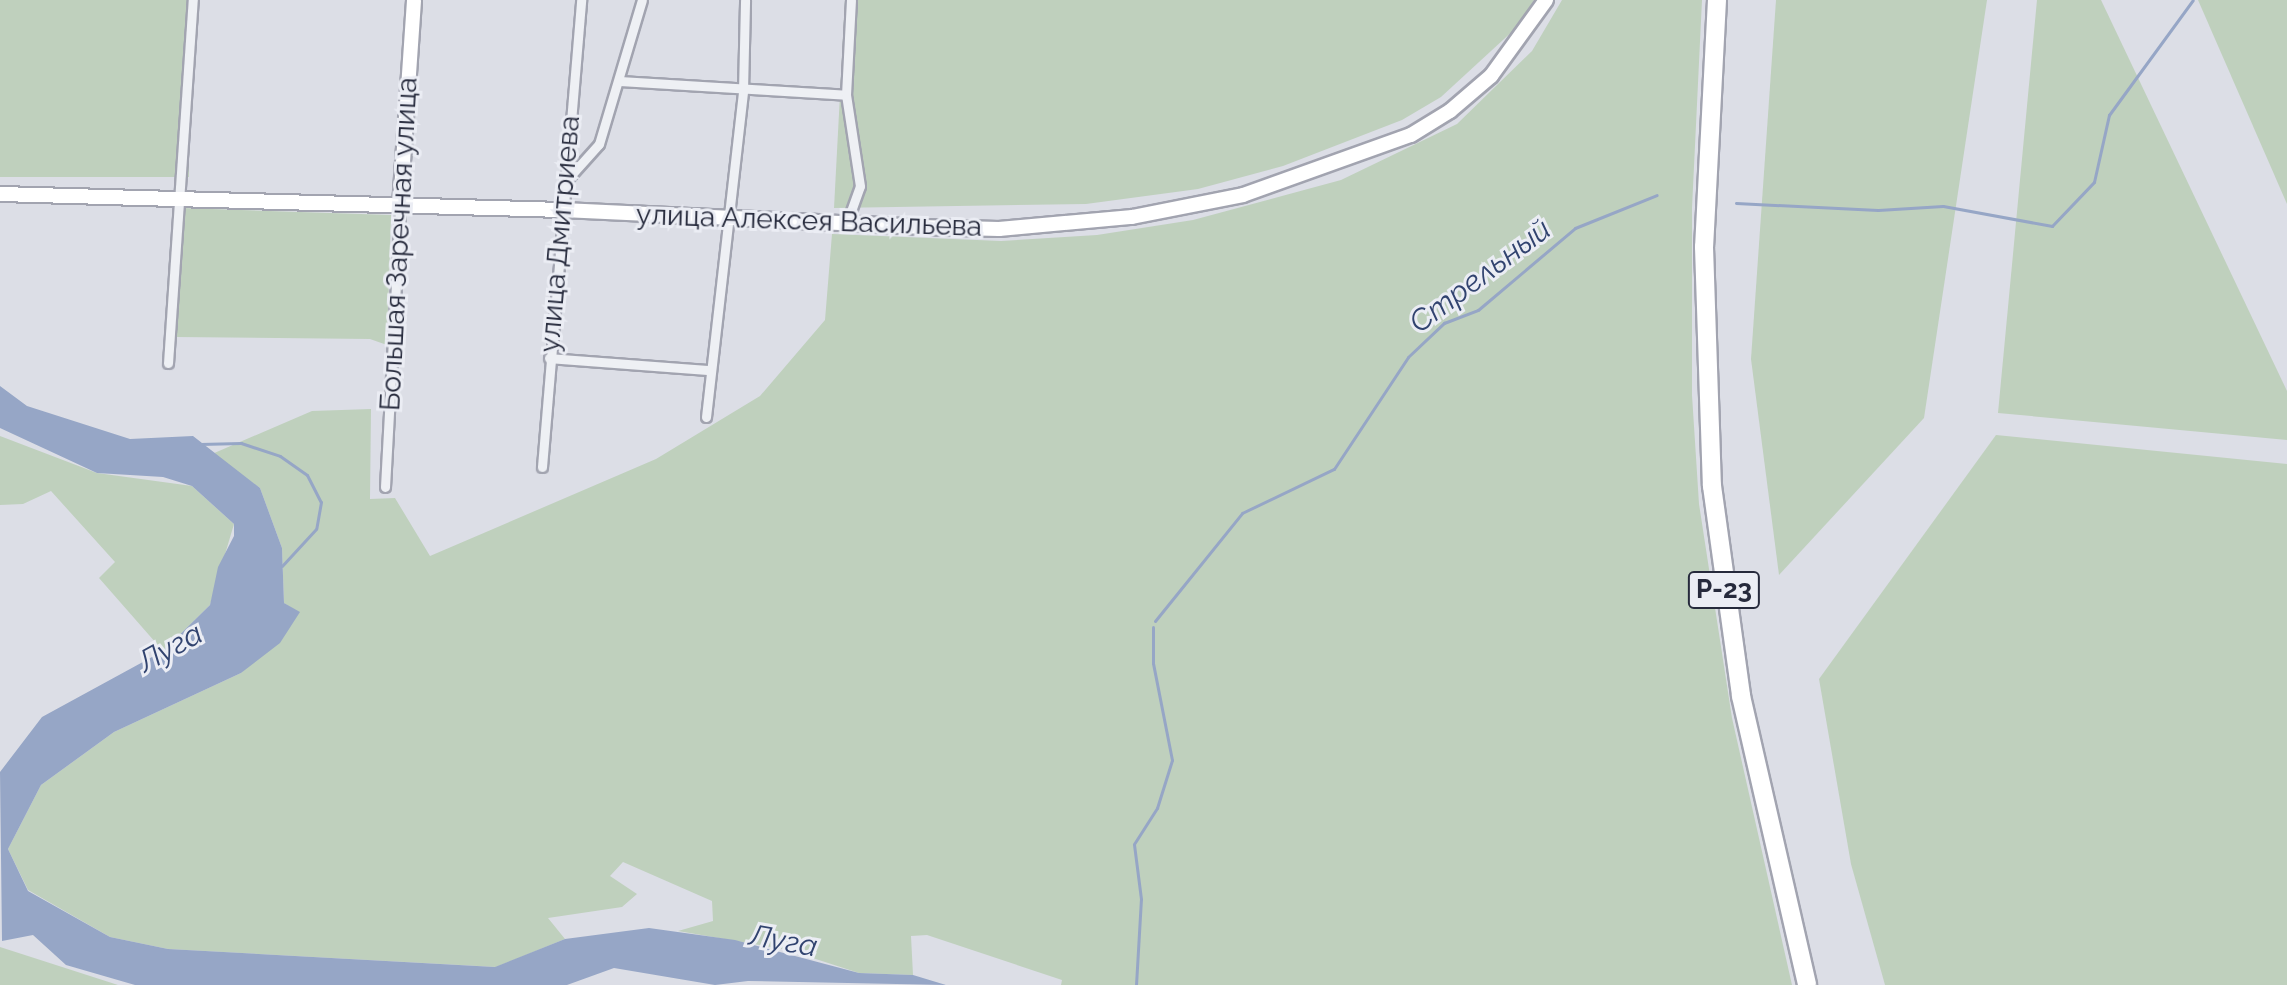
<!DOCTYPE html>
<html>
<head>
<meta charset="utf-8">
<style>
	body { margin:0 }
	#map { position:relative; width:2287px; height:985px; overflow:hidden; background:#dcdee6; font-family:Raleway,sans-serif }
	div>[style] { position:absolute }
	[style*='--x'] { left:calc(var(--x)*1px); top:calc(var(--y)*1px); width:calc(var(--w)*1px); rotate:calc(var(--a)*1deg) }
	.green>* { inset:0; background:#bfd0bd; transform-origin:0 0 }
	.water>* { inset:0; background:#96a6c6 }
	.stream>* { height:3px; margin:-1.5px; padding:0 1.5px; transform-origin:1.5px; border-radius:1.5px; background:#96a6c6 }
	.roads { filter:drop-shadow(2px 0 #a2a4b0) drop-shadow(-2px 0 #a2a4b0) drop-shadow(0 2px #a2a4b0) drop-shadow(0 -2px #a2a4b0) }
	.street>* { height:9px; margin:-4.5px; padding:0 4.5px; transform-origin:4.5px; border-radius:4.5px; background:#eef0f4 }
	.secondary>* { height:14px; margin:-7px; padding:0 7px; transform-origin:7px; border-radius:7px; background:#fff }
	.primary>* { height:14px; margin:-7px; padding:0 7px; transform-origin:7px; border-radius:7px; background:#fff }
	.highway>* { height:18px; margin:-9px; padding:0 9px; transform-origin:9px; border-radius:9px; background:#fff }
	span { translate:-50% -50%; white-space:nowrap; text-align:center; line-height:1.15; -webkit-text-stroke:6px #ebedf4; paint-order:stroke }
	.shield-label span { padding:2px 6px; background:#ebedf4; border:2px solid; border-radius:6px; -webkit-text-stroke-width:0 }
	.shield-label { font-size:26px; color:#262a3c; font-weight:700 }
	.street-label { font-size:28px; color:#262a3c }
	.water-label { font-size:30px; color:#31436f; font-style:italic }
</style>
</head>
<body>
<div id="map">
	<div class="green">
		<i style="left:0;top:0;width:189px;height:177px"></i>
		<i style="clip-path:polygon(845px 0,1534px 0,1516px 28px,1441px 97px,1402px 120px,1283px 166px,1198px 189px,1086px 204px,834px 208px)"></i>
		<i style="clip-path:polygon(1562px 0,1702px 0,1692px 208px,1692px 395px,1699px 504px,1732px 718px,1792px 985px,1061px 985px,1062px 980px,927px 935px,911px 936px,913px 975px,859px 973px,788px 950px,678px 931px,713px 921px,712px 901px,623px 862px,610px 876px,637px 894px,622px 907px,548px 918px,565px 939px,496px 967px,168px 949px,110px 937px,28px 890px,8px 849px,41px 785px,114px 732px,241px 673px,299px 613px,284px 603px,282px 548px,260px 488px,212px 454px,312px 411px,371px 409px,370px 499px,395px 498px,430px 556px,656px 459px,760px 396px,825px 320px,832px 234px,1001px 241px,1097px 235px,1193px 220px,1341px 180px,1457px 124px,1532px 51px)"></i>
		<i style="clip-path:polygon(1776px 0,1987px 0,1924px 418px,1779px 575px,1751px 359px)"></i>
		<i style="clip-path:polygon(2037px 0,2101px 0,2287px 391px,2287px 440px,1998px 413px)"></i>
		<i style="clip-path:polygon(2198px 0,2287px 0,2287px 204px)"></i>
		<i style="clip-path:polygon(183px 208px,391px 215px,387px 345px,370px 339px,176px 337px)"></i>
		<i style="clip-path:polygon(1996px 435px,2287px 464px,2287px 985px,1885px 985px,1851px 864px,1819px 679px)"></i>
		<i style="clip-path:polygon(0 436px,97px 473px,192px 486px,234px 524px,210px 605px,163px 651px,99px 578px,115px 562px,51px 491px,23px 504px,0 505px)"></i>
		<i style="clip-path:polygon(0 947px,118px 985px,0 985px)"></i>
	</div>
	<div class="water">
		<i style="clip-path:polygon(0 386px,27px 406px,130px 439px,193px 436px,260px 488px,282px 548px,284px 603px,300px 612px,280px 643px,241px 673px,114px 732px,41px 785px,8px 849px,28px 891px,110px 937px,168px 949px,495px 967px,565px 939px,649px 928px,735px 940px,859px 973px,913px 975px,946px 985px,748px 981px,715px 985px,614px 968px,567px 985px,135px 985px,66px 965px,33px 935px,2px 941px,0 772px,42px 717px,163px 651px,210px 605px,218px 567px,234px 536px,234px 524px,192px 486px,163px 477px,97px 473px,0 428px)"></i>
	</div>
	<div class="stream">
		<i style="--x:1736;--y:203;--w:142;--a:2.8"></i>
		<i style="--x:1878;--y:210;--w:65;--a:-3.5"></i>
		<i style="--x:1943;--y:206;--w:111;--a:10.4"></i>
		<i style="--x:2052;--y:226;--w:61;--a:-46.3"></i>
		<i style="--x:2094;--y:182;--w:69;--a:-77.4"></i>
		<i style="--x:2109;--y:115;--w:142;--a:-53.9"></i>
		<i style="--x:200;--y:444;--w:41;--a:-1.4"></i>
		<i style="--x:241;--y:443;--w:41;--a:18.4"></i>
		<i style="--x:280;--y:456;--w:33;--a:35"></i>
		<i style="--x:307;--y:475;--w:30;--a:63"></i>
		<i style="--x:321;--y:502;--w:27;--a:100"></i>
		<i style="--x:316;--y:529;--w:50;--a:132.6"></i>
		<i style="--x:1155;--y:621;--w:139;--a:-51.1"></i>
		<i style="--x:1242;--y:513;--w:102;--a:-25.6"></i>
		<i style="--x:1334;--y:469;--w:134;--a:-56.5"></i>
		<i style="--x:1408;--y:357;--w:50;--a:-43.4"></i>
		<i style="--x:1444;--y:323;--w:36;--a:-21"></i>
		<i style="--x:1478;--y:310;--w:127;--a:-40.2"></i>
		<i style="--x:1575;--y:228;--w:88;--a:-21.9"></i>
		<i style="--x:1136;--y:985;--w:86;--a:-86.7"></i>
		<i style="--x:1141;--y:899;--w:55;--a:-97.3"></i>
		<i style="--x:1134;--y:844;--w:43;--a:-57.4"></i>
		<i style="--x:1157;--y:808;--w:50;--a:-72.6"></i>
		<i style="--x:1172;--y:760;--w:99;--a:-101.1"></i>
		<i style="--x:1153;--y:663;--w:36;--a:-90"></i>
	</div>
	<div class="roads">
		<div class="street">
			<i style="--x:620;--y:81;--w:226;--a:3.5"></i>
			<i style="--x:564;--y:183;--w:52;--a:-48.1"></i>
			<i style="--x:599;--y:144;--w:150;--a:-73.4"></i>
			<i style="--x:846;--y:225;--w:41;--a:-70.3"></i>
			<i style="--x:860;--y:186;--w:92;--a:-98.7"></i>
			<i style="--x:846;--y:95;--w:95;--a:-87"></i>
			<i style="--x:549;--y:358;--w:161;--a:4.3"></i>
			<i style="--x:168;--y:363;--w:364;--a:-86.1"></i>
			<i style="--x:706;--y:417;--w:328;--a:-83.5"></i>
			<i style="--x:743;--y:91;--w:91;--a:-88.7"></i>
			<i style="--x:542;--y:467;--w:469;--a:-85.2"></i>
			<i style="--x:385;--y:487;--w:281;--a:-86.9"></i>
		</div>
		<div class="secondary">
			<i style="--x:400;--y:206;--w:206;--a:-86.1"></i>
		</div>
		<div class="primary">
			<i style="--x:0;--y:194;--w:563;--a:1.63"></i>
			<i style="--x:563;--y:210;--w:357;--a:2.7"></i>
			<i style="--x:920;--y:227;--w:79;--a:1.5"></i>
			<i style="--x:999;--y:229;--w:134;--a:-5.2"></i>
			<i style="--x:1132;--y:217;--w:113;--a:-11.2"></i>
			<i style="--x:1243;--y:195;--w:178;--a:-19.7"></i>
			<i style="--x:1411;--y:135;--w:46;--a:-31.6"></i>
			<i style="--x:1450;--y:111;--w:54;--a:-40.5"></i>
			<i style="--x:1491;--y:76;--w:94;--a:-54.1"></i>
		</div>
		<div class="highway">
			<i style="--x:1717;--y:0;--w:247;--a:93"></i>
			<i style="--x:1704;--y:247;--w:239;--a:88.1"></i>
			<i style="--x:1712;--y:486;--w:212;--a:82.1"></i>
			<i style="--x:1741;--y:696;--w:296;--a:77.1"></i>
		</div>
	</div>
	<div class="shield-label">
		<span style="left:1724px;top:590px">Р-23</span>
	</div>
	<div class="street-label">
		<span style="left:809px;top:221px;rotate:2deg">улица Алексея Васильева</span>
		<span style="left:560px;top:234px;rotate:-85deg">улица Дмитриева</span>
		<span style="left:399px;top:244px;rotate:-87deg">Большая Заречная улица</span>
	</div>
	<div class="water-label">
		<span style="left:1480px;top:276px;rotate:-37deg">Стрельный</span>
		<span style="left:170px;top:648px;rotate:-29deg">Луга</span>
		<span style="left:783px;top:941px;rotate:10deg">Луга</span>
	</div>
</div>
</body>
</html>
